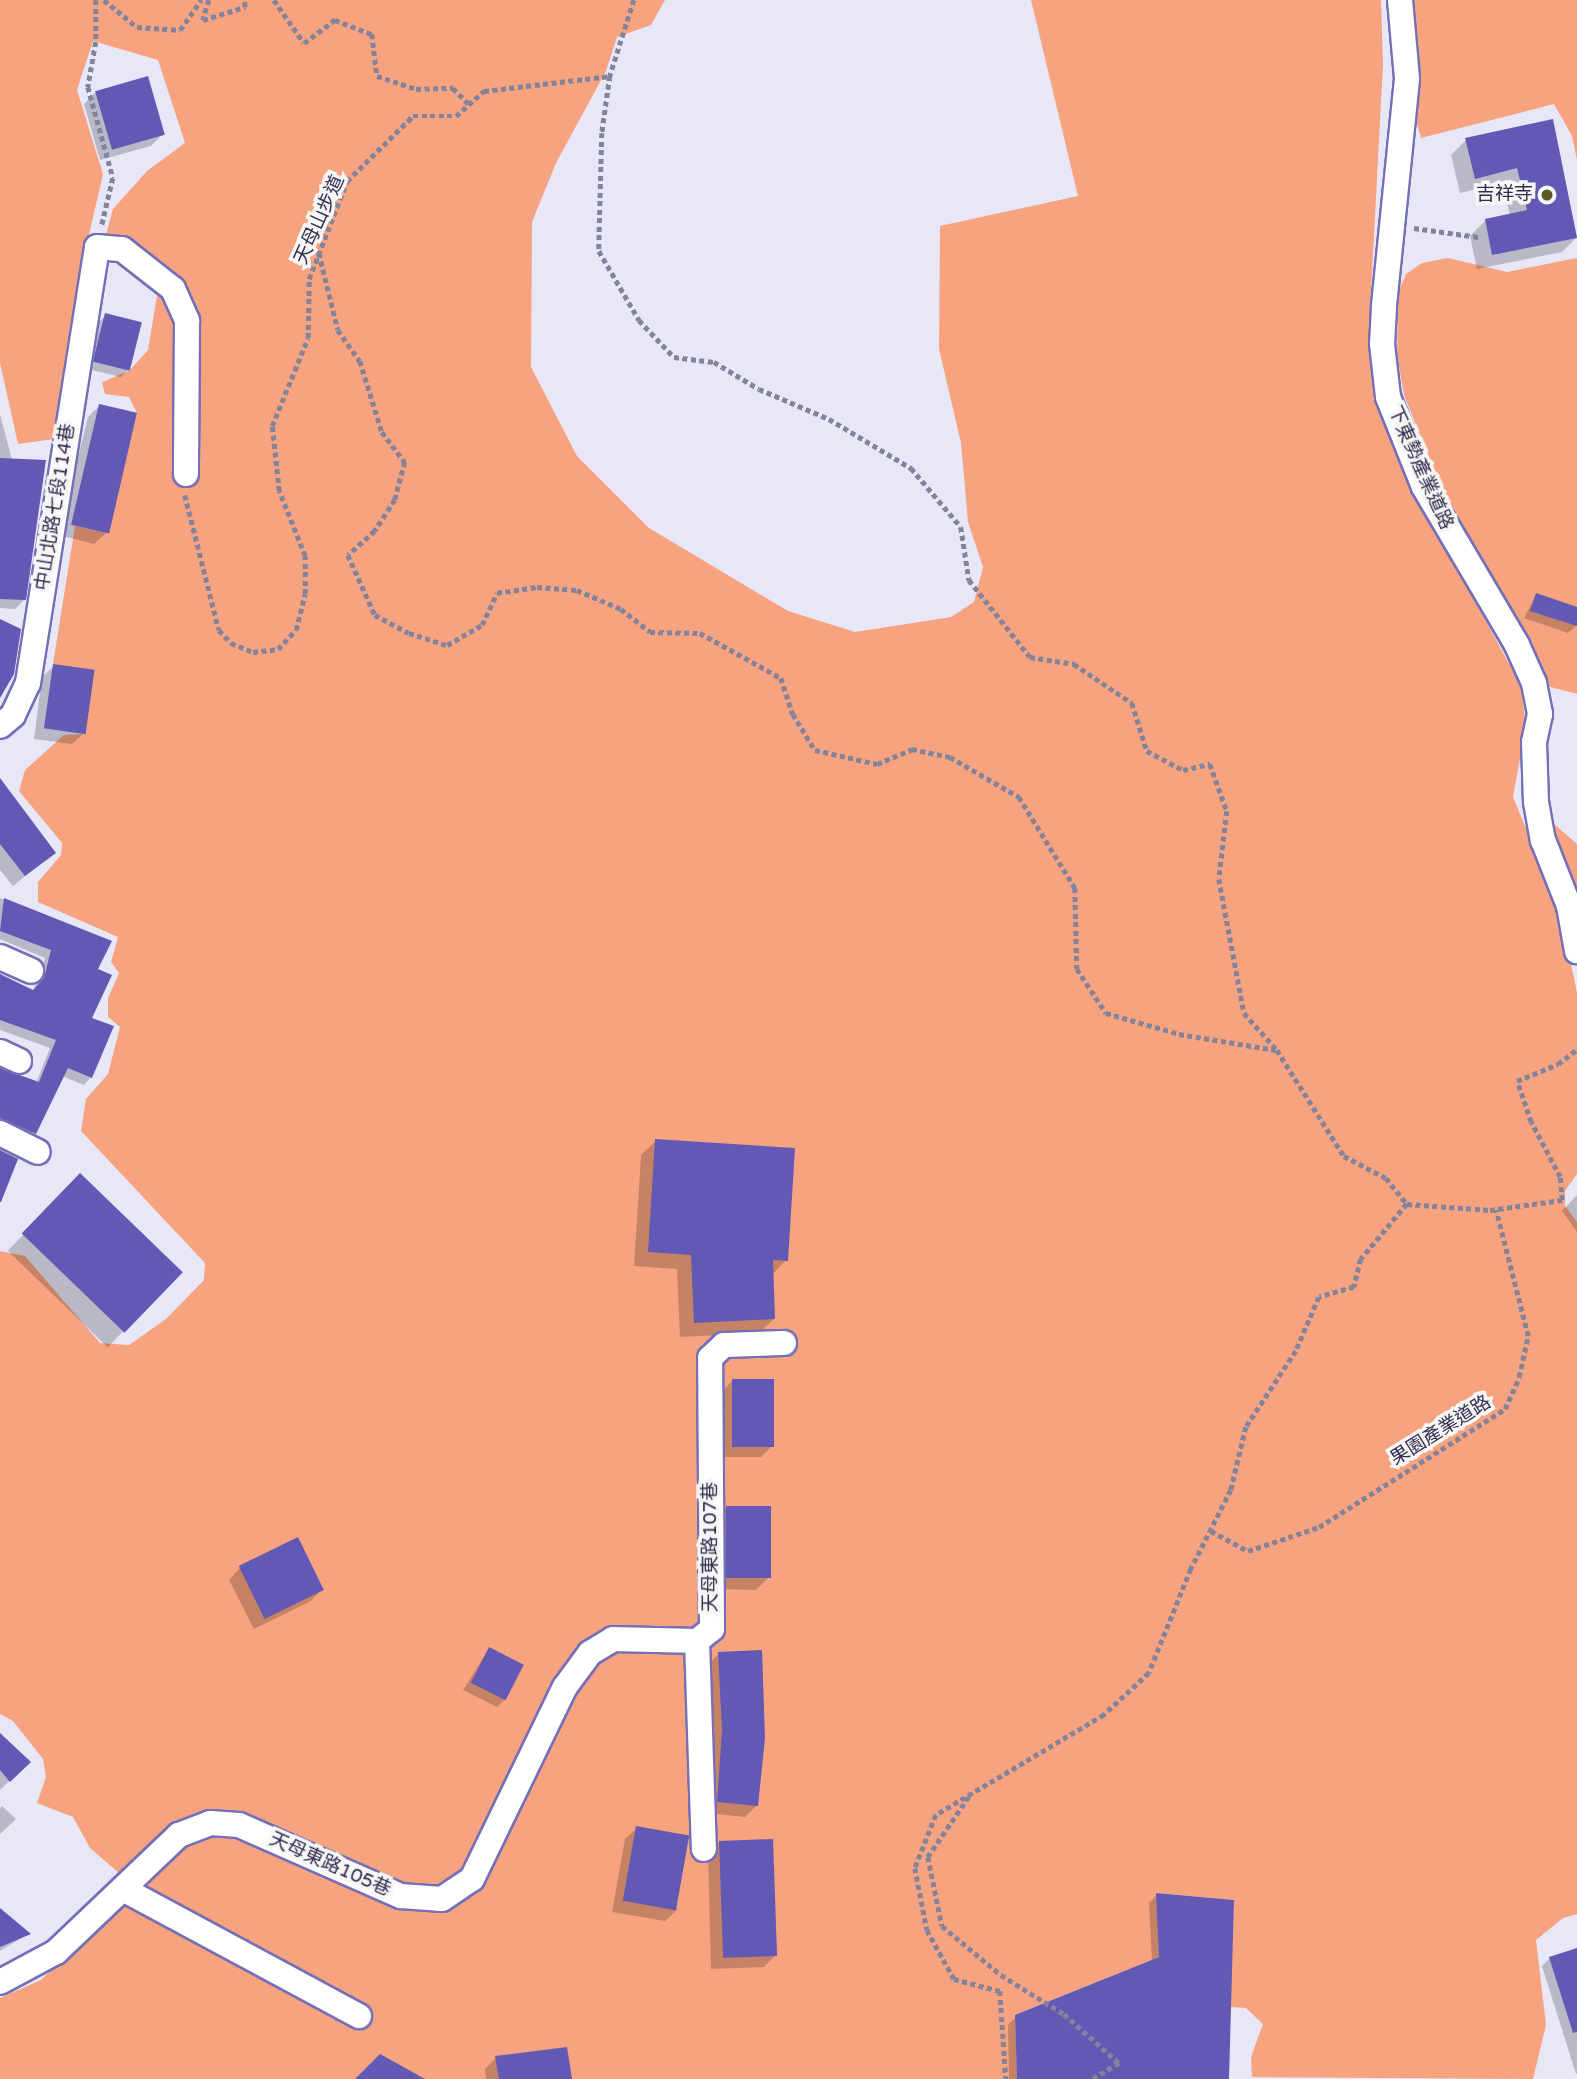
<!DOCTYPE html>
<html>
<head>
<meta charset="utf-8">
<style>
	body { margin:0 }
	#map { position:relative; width:1577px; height:2079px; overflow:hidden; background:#e7e7f8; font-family:"Varela Round","Noto Sans TC",sans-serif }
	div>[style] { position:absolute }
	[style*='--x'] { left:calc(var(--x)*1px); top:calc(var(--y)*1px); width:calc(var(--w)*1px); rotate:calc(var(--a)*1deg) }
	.forest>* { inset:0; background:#f7a37f }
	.shadow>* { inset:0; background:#0003; transform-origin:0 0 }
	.building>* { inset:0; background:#6159b4; transform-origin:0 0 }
	.path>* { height:4.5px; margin-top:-2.25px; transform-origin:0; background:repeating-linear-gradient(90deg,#83839b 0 5px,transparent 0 8.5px) }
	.roads { filter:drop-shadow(2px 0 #7370b8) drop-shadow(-2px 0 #7370b8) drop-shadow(0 2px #7370b8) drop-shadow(0 -2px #7370b8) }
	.minor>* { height:24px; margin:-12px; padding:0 12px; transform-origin:12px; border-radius:12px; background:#fff }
	.dots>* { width:19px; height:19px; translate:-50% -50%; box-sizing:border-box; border:4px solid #f6f6f6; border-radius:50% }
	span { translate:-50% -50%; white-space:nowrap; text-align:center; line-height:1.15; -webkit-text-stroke:7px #f6f6f6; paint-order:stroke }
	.poi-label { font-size:19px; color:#2f2e4d }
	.right { translate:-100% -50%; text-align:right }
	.street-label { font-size:19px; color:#2f2e4d }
</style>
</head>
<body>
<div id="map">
	<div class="forest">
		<i style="clip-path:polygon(0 0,665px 0,651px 25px,617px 37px,606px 71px,556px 163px,532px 222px,531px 367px,577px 456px,649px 528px,788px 611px,855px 632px,951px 617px,974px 602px,983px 567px,968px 522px,961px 443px,939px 349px,940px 226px,1078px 196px,1031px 0,1381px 0,1383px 65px,1370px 311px,1377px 396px,1434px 525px,1521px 686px,1526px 726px,1513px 797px,1561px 914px,1577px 993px,1577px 1174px,1565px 1191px,1565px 1206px,1577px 1222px,1577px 1914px,1563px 1918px,1536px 1940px,1546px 2025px,1533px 2079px,1252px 2077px,1251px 2057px,1263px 2024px,1246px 2008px,1230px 2007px,1234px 1900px,1157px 1893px,1159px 1957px,1015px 2015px,1017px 2079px,0 2079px,0 1998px,41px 1980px,135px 1887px,90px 1848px,73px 1817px,37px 1803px,46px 1777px,43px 1759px,13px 1721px,0 1714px,0 1251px,25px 1256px,100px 1343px,129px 1345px,166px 1319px,204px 1280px,205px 1263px,81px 1131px,86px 1099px,108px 1074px,120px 1027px,108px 1017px,108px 998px,119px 973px,111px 962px,118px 937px,38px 902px,38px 882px,61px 855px,62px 843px,19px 791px,25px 770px,64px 735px,85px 734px,53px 664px,75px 526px,108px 533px,137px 413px,129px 397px,105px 394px,102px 382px,129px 371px,148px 350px,158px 290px,104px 242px,113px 209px,147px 171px,185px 143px,158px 60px,93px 41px,77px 90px,103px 174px,86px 248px,69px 437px,18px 444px,0 363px)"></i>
		<i style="clip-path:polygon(1408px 0,1577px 0,1577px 160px,1572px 136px,1554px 104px,1421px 138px,1413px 110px)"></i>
		<i style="clip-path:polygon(1448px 258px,1507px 272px,1577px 258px,1577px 694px,1543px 685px,1461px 537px,1404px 395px,1397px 354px,1398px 293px,1406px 274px,1422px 263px)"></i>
		<i style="clip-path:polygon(1555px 825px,1577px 844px,1577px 917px,1545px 831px)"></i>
	</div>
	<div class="shadow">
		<i style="clip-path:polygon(96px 92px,163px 134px,151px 146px,100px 160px,84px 104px)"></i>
		<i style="clip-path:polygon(1552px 121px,1577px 237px,1562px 252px,1477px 269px,1470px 236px,1486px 220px,1510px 215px,1502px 183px,1460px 193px,1451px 155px,1466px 140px)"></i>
		<i style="clip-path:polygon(106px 315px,128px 370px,121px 377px,88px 369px,99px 322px)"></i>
		<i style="clip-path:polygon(99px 406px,106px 533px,94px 544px,59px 535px,88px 417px)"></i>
		<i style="clip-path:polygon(0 414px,12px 460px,24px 600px,15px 609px,0 608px)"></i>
		<i style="clip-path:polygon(1536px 595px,1577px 609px,1576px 626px,1568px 633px,1524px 618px)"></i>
		<i style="clip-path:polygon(54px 666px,84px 733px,72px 744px,34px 739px,42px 677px)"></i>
		<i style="clip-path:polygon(0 781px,54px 852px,13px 886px,0 870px)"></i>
		<i style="clip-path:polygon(0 898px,109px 942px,96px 969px,90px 1019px,91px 1077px,84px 1085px,62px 1076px,27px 1141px,0 1128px,0 1070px,36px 1083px,50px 1048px,0 1030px,0 976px,33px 992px,45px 958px,0 939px)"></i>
		<i style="clip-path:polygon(656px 1141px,786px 1260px,772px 1275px,774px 1319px,759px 1333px,680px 1337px,677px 1269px,634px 1266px,641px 1155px)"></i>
		<i style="left:80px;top:1176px;width:139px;height:104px;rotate:44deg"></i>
		<i style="clip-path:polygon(1577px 1195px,1577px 1232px,1562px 1211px)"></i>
		<i style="clip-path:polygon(732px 1381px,772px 1446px,761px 1457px,721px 1457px,721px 1393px)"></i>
		<i style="clip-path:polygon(727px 1507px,768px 1578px,756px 1590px,716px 1589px,715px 1519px)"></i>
		<i style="clip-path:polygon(240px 1568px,322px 1589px,311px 1601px,254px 1629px,229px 1580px)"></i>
		<i style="clip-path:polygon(489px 1649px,504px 1700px,497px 1707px,463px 1690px)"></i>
		<i style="clip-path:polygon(719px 1654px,757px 1805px,745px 1817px,707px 1813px,707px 1665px)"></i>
		<i style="clip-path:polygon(0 1736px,29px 1762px,0 1790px)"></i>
		<i style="clip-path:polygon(2px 1806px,16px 1819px,0 1834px,0 1808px)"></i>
		<i style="clip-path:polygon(637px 1828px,677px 1910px,665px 1921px,612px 1912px,625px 1839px)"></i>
		<i style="clip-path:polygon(719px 1843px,775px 1956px,764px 1967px,711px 1969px,708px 1854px)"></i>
		<i style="clip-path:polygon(1157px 1895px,1227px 2079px,1009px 2079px,1008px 2025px,1016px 2017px,1152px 1962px,1149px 1903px)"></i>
		<i style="clip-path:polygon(0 1910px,28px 1934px,0 1951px)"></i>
		<i style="clip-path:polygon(1577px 1950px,1577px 2074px,1576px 2074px,1542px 1966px,1550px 1958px)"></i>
		<i style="clip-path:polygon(496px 2058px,570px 2079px,486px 2079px,485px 2069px)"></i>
	</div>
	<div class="building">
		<i style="left:148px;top:76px;width:61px;height:55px;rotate:74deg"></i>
		<i style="clip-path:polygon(1553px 119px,1577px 238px,1492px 255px,1485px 219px,1527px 210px,1517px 168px,1475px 179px,1465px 138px)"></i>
		<i style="left:105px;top:313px;width:38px;height:50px;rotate:14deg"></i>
		<i style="left:99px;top:404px;width:39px;height:124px;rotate:13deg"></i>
		<i style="clip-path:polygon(0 458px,46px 460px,26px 600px,0 599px)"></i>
		<i style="clip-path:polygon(1536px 593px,1577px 607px,1577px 626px,1530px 611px)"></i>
		<i style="clip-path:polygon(0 619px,21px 629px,14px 674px,0 698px)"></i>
		<i style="left:53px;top:664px;width:42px;height:65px;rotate:8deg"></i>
		<i style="clip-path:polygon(0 778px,56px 853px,25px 876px,0 844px)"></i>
		<i style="clip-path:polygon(4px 898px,112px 941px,98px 969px,112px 975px,92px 1018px,114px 1026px,92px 1078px,68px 1068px,36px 1134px,0 1118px,0 1068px,39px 1082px,56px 1040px,0 1020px,0 974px,33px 990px,44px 978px,51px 950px,0 931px)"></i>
		<i style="clip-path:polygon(655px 1139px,795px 1148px,788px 1261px,773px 1260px,775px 1319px,694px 1323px,691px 1255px,648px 1252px)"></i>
		<i style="clip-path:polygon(0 1150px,18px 1159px,1px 1202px,0 1202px)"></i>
		<i style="left:80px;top:1173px;width:143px;height:84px;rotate:44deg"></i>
		<i style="left:732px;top:1379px;width:42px;height:68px"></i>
		<i style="left:726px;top:1506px;width:45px;height:72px"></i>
		<i style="left:298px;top:1537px;width:59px;height:66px;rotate:64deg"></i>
		<i style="left:489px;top:1647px;width:39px;height:40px;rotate:27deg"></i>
		<i style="clip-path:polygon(762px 1650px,765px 1738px,758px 1806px,717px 1802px,722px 1730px,718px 1652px)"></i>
		<i style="clip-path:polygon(0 1733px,31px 1762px,10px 1782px,0 1770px)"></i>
		<i style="left:636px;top:1826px;width:54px;height:76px;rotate:10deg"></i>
		<i style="left:773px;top:1839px;width:117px;height:54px;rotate:88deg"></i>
		<i style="clip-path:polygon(1156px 1893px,1234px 1900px,1229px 2079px,1017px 2079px,1015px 2015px,1159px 1957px)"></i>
		<i style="clip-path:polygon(0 1908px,31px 1934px,0 1947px)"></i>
		<i style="clip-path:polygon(1577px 1948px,1577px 2032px,1573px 2033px,1549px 1957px)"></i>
		<i style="clip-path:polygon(567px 2047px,572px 2079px,499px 2079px,495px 2056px)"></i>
		<i style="clip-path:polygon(380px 2054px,425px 2079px,355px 2079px)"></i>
	</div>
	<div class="path">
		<i style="--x:96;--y:0;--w:42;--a:90"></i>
		<i style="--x:96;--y:42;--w:46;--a:100.1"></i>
		<i style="--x:88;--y:87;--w:94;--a:74.6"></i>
		<i style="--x:113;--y:178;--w:48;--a:103.2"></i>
		<i style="--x:104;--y:0;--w:43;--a:39.3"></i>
		<i style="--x:137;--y:27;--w:43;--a:4"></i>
		<i style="--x:180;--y:30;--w:37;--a:-55"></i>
		<i style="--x:209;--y:0;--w:21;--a:107"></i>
		<i style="--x:203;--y:20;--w:44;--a:-17.2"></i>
		<i style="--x:245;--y:7;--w:7;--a:-98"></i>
		<i style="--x:274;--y:0;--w:52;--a:55.1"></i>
		<i style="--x:304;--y:43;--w:39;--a:-37"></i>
		<i style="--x:335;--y:20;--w:40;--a:21"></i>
		<i style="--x:372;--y:34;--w:42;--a:83.2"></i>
		<i style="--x:377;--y:76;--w:41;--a:18.4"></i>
		<i style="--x:416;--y:89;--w:37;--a:-2"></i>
		<i style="--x:453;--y:88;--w:23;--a:45"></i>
		<i style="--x:634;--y:0;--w:80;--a:107.5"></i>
		<i style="--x:610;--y:76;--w:58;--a:98"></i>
		<i style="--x:602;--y:133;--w:118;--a:91.5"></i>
		<i style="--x:599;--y:251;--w:80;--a:59.9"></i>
		<i style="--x:639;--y:320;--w:51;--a:46.6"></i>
		<i style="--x:674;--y:357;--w:40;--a:7.1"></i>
		<i style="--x:714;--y:362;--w:52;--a:31"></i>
		<i style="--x:759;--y:389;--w:76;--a:23.2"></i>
		<i style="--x:829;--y:419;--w:96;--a:30.9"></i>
		<i style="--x:911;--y:468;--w:77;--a:49.7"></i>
		<i style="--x:961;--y:527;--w:54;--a:81.4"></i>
		<i style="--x:969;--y:580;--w:98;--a:51.6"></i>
		<i style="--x:1030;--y:657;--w:45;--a:9"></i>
		<i style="--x:1074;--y:664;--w:70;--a:33.9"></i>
		<i style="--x:1132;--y:703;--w:50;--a:72.6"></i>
		<i style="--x:1147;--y:751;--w:41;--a:27.8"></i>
		<i style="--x:1183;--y:770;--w:28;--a:-13"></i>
		<i style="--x:1210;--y:764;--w:50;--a:70.1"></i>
		<i style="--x:1227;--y:811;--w:68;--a:96.7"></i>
		<i style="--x:1219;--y:879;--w:136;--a:79.4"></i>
		<i style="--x:1244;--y:1013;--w:50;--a:48.3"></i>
		<i style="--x:1277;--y:1050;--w:125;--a:57.7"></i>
		<i style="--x:1344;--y:1156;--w:47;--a:27.6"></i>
		<i style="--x:1386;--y:1178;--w:33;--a:51"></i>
		<i style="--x:1407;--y:1204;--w:72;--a:129.9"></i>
		<i style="--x:1361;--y:1259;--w:29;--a:104"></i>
		<i style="--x:1354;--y:1287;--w:36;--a:164"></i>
		<i style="--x:1319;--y:1297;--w:59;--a:113.1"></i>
		<i style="--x:1296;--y:1351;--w:91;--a:123.3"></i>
		<i style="--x:1246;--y:1427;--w:65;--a:103.4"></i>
		<i style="--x:1231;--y:1490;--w:89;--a:116.9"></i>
		<i style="--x:1191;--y:1569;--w:112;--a:112"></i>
		<i style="--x:1149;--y:1673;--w:62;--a:137"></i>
		<i style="--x:1104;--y:1715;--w:196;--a:149.2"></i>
		<i style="--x:936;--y:1815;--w:57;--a:111.6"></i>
		<i style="--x:915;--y:1868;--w:63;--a:79"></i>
		<i style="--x:927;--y:1930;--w:56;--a:61.1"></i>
		<i style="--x:954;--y:1979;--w:48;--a:14.6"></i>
		<i style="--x:1000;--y:1991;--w:88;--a:86.1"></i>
		<i style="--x:1414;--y:228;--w:65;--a:8"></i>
		<i style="--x:319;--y:253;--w:79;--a:76.1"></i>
		<i style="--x:338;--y:330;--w:38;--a:55"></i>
		<i style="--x:360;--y:361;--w:74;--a:72.8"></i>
		<i style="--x:382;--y:432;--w:38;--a:53"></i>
		<i style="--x:405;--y:462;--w:39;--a:105"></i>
		<i style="--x:395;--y:500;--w:37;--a:123"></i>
		<i style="--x:375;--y:531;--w:36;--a:138"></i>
		<i style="--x:348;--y:555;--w:66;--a:65.8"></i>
		<i style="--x:375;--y:615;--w:38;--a:28"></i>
		<i style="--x:409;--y:633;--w:40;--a:18"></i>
		<i style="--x:447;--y:645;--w:40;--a:-29.7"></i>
		<i style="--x:482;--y:625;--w:35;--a:-65"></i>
		<i style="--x:497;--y:593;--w:40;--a:-8.5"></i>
		<i style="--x:537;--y:587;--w:40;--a:4.3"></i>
		<i style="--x:577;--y:590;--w:48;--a:23.4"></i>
		<i style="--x:621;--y:609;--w:37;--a:38"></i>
		<i style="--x:650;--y:632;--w:50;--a:1.1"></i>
		<i style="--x:700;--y:633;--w:93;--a:29.1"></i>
		<i style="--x:781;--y:678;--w:38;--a:72"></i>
		<i style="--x:793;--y:714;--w:42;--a:58.6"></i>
		<i style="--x:815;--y:750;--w:64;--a:12.7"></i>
		<i style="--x:877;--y:764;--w:38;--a:-23"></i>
		<i style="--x:912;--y:749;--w:39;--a:12"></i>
		<i style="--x:950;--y:757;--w:80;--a:30.1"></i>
		<i style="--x:1019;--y:797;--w:107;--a:58.4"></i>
		<i style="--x:1075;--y:888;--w:81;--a:88.6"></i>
		<i style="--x:1077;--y:969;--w:53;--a:56.6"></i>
		<i style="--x:1106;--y:1013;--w:76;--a:16"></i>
		<i style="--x:1179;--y:1034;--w:98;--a:9.4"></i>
		<i style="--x:185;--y:495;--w:139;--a:75.9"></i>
		<i style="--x:219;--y:630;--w:18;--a:47"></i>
		<i style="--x:231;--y:643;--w:24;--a:22"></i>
		<i style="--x:253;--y:652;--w:25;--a:-7"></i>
		<i style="--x:278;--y:649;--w:26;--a:-47"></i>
		<i style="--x:296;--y:630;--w:37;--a:-76"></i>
		<i style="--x:305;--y:594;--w:38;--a:-90"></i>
		<i style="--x:305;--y:556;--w:70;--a:-111.8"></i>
		<i style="--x:279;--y:491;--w:65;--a:-96.1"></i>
		<i style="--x:272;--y:426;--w:95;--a:-67.8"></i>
		<i style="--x:308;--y:338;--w:59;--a:-89"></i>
		<i style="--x:309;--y:279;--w:105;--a:-68.8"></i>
		<i style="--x:347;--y:181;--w:93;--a:-44.6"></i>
		<i style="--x:413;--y:116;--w:43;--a:0"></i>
		<i style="--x:456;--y:116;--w:38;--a:-42"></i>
		<i style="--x:484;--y:91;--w:127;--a:-6.8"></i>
		<i style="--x:1407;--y:1204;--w:83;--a:4.1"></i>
		<i style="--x:1490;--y:1210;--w:73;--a:-7.9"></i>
		<i style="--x:1562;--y:1200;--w:23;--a:-95"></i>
		<i style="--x:1560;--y:1177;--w:62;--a:-117.8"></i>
		<i style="--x:1531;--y:1122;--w:43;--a:-108.9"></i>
		<i style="--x:1517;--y:1081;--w:44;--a:-22.5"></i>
		<i style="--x:1558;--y:1064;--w:24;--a:-38"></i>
		<i style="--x:1211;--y:1531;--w:42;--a:28.4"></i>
		<i style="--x:1248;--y:1551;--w:75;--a:-18.7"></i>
		<i style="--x:1319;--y:1527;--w:220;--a:-32.4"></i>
		<i style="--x:1505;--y:1409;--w:35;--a:-66"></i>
		<i style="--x:1519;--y:1377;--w:42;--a:-77.6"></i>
		<i style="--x:1528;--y:1336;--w:130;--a:-104.3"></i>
		<i style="--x:969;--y:1797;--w:73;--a:124.3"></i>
		<i style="--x:928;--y:1857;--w:70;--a:78.5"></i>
		<i style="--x:942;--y:1926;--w:77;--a:39.7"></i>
		<i style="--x:1001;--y:1975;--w:74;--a:31.8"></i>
		<i style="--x:1064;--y:2014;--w:74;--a:41.7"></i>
		<i style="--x:1119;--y:2063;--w:31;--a:148"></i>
	</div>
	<div class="roads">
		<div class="minor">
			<i style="--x:1400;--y:0;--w:79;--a:84.9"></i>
			<i style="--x:1407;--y:79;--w:229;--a:95.8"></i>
			<i style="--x:1384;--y:307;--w:37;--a:93"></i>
			<i style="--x:1382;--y:344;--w:53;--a:83.5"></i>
			<i style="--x:1388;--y:397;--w:97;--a:68.2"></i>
			<i style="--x:1424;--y:487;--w:183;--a:59.5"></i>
			<i style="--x:1517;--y:645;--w:42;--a:65.9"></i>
			<i style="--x:1534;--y:683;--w:32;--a:79"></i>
			<i style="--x:1540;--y:714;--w:29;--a:102"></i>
			<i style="--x:1534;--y:742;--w:60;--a:88.1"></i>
			<i style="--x:1536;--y:802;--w:39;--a:80"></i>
			<i style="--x:1543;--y:840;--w:71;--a:68.5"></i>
			<i style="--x:1569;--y:906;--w:46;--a:79.9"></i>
			<i style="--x:0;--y:726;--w:17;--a:-40"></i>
			<i style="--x:13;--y:715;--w:35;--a:-65"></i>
			<i style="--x:28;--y:683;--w:441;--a:-81"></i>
			<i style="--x:97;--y:247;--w:25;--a:5"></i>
			<i style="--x:122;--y:249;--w:65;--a:38.1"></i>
			<i style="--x:173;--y:289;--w:35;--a:66"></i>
			<i style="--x:187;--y:321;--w:153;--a:90.4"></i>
			<i style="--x:0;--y:957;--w:34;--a:24"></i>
			<i style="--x:0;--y:1052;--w:21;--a:25"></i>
			<i style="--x:0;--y:1133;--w:42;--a:26.6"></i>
			<i style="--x:697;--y:1641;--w:19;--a:-39"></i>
			<i style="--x:712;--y:1629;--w:271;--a:-90.4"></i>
			<i style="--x:710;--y:1358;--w:19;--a:-43"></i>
			<i style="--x:724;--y:1345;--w:60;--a:-1.9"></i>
			<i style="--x:697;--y:1641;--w:208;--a:88.1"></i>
			<i style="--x:123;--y:1889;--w:268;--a:28.3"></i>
			<i style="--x:0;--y:1982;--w:64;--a:-28.2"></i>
			<i style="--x:56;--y:1952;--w:170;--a:-43.6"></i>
			<i style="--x:179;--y:1835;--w:33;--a:-21"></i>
			<i style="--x:210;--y:1823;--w:29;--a:4"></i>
			<i style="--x:239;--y:1825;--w:177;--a:23.7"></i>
			<i style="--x:401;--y:1896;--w:41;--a:4.2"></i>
			<i style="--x:442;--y:1899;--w:36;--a:-34"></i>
			<i style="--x:472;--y:1879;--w:213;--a:-64.2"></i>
			<i style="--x:565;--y:1687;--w:42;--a:-53.7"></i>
			<i style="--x:590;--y:1653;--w:27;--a:-31"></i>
			<i style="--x:613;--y:1639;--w:84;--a:1.4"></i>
		</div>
	</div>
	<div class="dots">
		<i style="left:1547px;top:195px;background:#5c5724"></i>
	</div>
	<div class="poi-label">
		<span class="right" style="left:1533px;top:195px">吉祥寺</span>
	</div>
	<div class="street-label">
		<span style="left:320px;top:220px;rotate:-66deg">天母山步道</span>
		<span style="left:1420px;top:468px;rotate:66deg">下東勢產業道路</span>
		<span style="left:56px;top:507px;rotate:-81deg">中山北路七段114巷</span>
		<span style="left:1441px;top:1431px;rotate:-32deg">果園產業道路</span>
		<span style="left:711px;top:1547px;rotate:-90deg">天母東路107巷</span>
		<span style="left:330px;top:1865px;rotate:24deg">天母東路105巷</span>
	</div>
</div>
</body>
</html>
